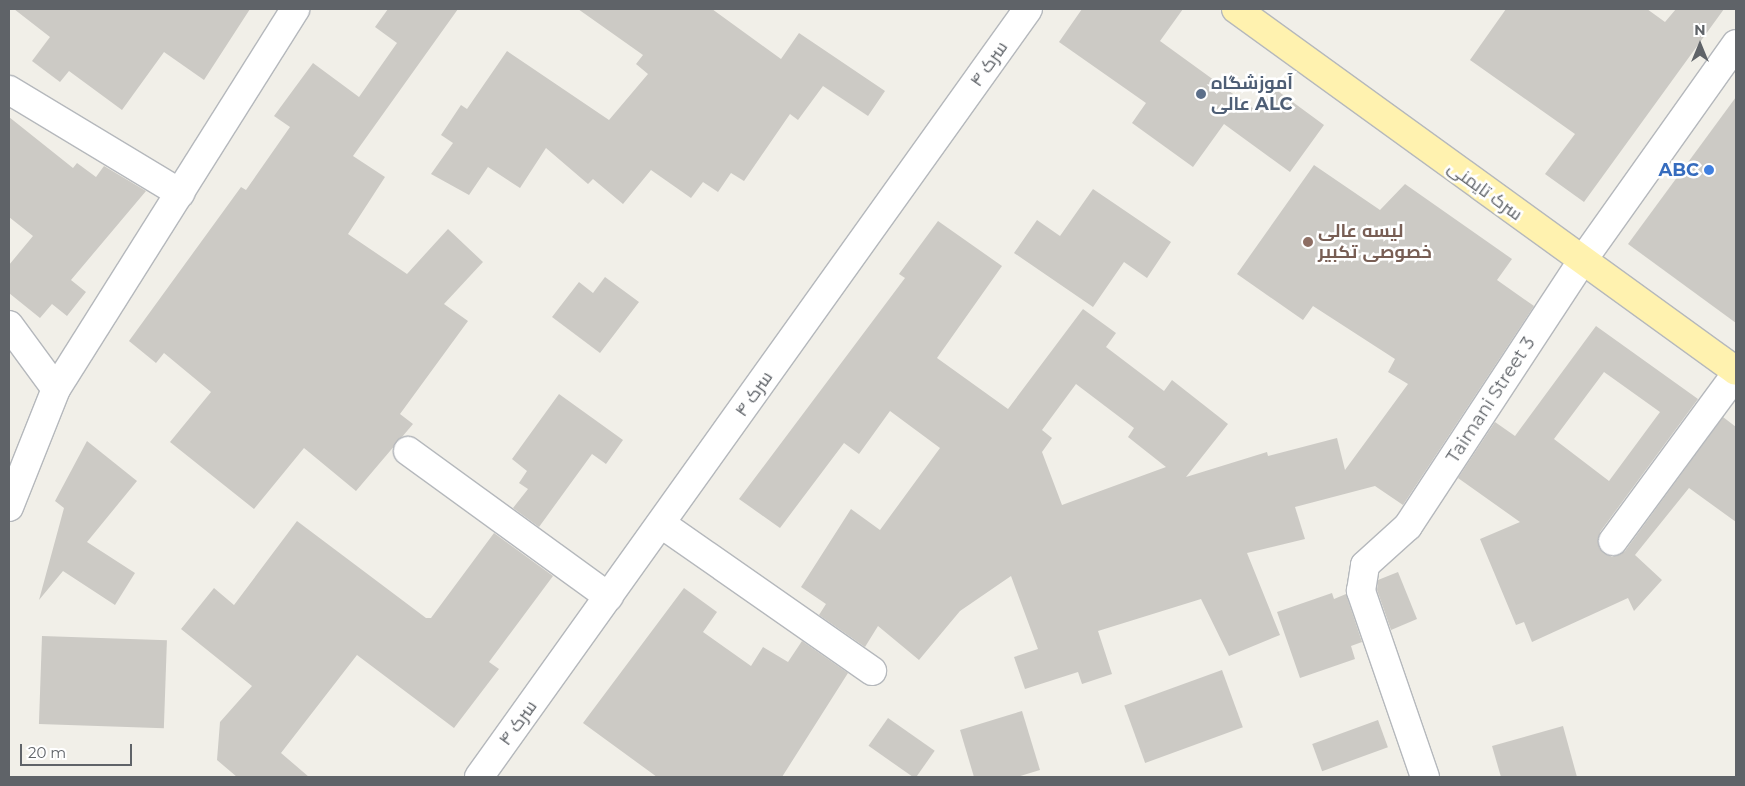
<!DOCTYPE html>
<html>
<head>
<meta charset="utf-8">
<style>
	body { margin:0 }
	#map { position:relative; width:1745px; height:786px; overflow:hidden; background:#f1efe8; font-family:Montserrat,Cairo,sans-serif }
	div>[style] { position:absolute }
	[style*='--x'] { left:calc(var(--x)*1px); top:calc(var(--y)*1px); width:calc(var(--w)*1px); rotate:calc(var(--a)*1deg) }
	.building>* { inset:0; background:#cccac5; transform-origin:0 0 }
	.roads { filter:drop-shadow(1px 0 #b5b8bc) drop-shadow(-1px 0 #b5b8bc) drop-shadow(0 1px #b5b8bc) drop-shadow(0 -1px #b5b8bc) }
	.minor>* { height:28px; margin:-14px; padding:0 14px; transform-origin:14px; border-radius:14px; background:#fff }
	.major>* { height:28px; margin:-14px; padding:0 14px; transform-origin:14px; border-radius:14px; background:#fff2af }
	.dots>* { width:14px; height:14px; translate:-50% -50%; box-sizing:border-box; border:2px solid #fff; border-radius:50% }
	span { translate:-50% -50%; white-space:nowrap; text-align:center; line-height:1.15; -webkit-text-stroke:5px #fff; paint-order:stroke }
	.street-label { font-size:18px; color:#5f6368 }
	.service-label { font-size:18px; color:#4e5e75; font-weight:700 }
	.left { translate:0 -50%; text-align:left }
	.shop-label { font-size:18px; color:#366cbe; font-weight:700 }
	.right { translate:-100% -50%; text-align:right }
	.education-label { font-size:18px; color:#785e54; font-weight:700 }
	.frame { position:absolute; inset:0; border:10px solid #5f6368; pointer-events:none }
	.north { position:absolute; left:1675px; top:20px; width:50px; height:50px; -webkit-text-stroke:4px #fff; paint-order:stroke; rotate:0deg; font-size:14px; font-weight:700; line-height:20px; text-align:center; color:#5f6368 }
	.north::after { content:''; display:block; margin:auto; width:18px; height:22px; background:#5f6368; clip-path:polygon(50% 0,100% 100%,50% 72%,0 100%) }
	.scale { position:absolute; left:20px; top:744px; width:112px; height:22px; box-sizing:border-box; border:2px solid #5f6368; border-top:0; padding-left:6px; font-size:15px; line-height:18px; white-space:nowrap; color:#5f6368; -webkit-text-stroke:4px #fff; paint-order:stroke }
</style>
</head>
<body>
<div id="map">
	<div class="building">
		<i style="clip-path:polygon(14px 9px,250px 9px,204px 80px,164px 52px,122px 110px,69px 71px,60px 82px,32px 61px,50px 37px)"></i>
		<i style="clip-path:polygon(388px 9px,458px 9px,353px 156px,385px 177px,348px 234px,407px 274px,448px 229px,483px 262px,444px 304px,468px 321px,400px 414px,413px 424px,356px 491px,304px 448px,254px 509px,170px 442px,211px 392px,164px 353px,156px 363px,129px 341px,241px 187px,246px 190px,290px 127px,274px 116px,313px 63px,359px 97px,397px 43px,375px 27px)"></i>
		<i style="clip-path:polygon(578px 9px,712px 9px,781px 59px,799px 33px,885px 91px,868px 116px,823px 86px,798px 120px,790px 114px,744px 181px,731px 173px,718px 192px,703px 182px,691px 198px,651px 170px,623px 204px,593px 179px,588px 184px,546px 148px,520px 188px,488px 167px,469px 195px,431px 174px,453px 143px,441px 135px,461px 105px,467px 109px,507px 51px,609px 120px,648px 74px,636px 64px,643px 55px)"></i>
		<i style="clip-path:polygon(1082px 9px,1183px 9px,1160px 41px,1258px 112px,1275px 89px,1324px 125px,1290px 172px,1224px 124px,1193px 167px,1132px 123px,1146px 103px,1059px 42px)"></i>
		<i style="clip-path:polygon(1506px 9px,1647px 9px,1665px 22px,1676px 9px,1724px 9px,1584px 202px,1545px 174px,1575px 134px,1470px 60px)"></i>
		<i style="clip-path:polygon(1736px 97px,1736px 323px,1628px 244px)"></i>
		<i style="clip-path:polygon(9px 117px,73px 168px,77px 163px,96px 177px,104px 166px,146px 191px,71px 280px,86px 292px,67px 316px,52px 304px,40px 318px,9px 293px,9px 265px,33px 236px,9px 217px)"></i>
		<i style="clip-path:polygon(evenodd,1314px 165px,1380px 210px,1405px 184px,1512px 259px,1497px 280px,1534px 306px,1403px 505px,1375px 486px,1295px 507px,1305px 539px,1247px 553px,1280px 635px,1229px 656px,1201px 599px,1098px 631px,1112px 674px,1082px 684px,1078px 672px,1025px 689px,1014px 657px,1038px 649px,1011px 576px,960px 611px,919px 660px,878px 626px,865px 647px,819px 615px,826px 604px,801px 587px,851px 509px,880px 530px,940px 448px,890px 411px,859px 454px,844px 443px,780px 528px,739px 499px,905px 278px,899px 274px,938px 221px,1002px 266px,937px 358px,1008px 409px,1083px 309px,1116px 333px,1106px 347px,1164px 391px,1172px 380px,1228px 424px,1186px 477px,1267px 452px,1268px 456px,1337px 438px,1345px 470px,1408px 384px,1388px 372px,1395px 359px,1313px 306px,1303px 320px,1237px 274px,1314px 165px,1076px 384px,1134px 428px,1128px 437px,1166px 467px,1062px 505px,1042px 452px,1052px 438px,1042px 430px,1076px 384px)"></i>
		<i style="clip-path:polygon(1093px 189px,1171px 242px,1147px 278px,1124px 262px,1093px 307px,1014px 253px,1037px 220px,1060px 236px)"></i>
		<i style="clip-path:polygon(605px 277px,639px 302px,600px 353px,552px 317px,579px 282px,593px 293px)"></i>
		<i style="clip-path:polygon(evenodd,1596px 326px,1698px 399px,1600px 532px,1599px 548px,1612px 557px,1625px 551px,1723px 417px,1736px 427px,1736px 522px,1689px 488px,1635px 555px,1662px 580px,1634px 611px,1628px 598px,1532px 642px,1524px 622px,1516px 625px,1480px 539px,1520px 522px,1458px 478px,1495px 422px,1515px 436px,1596px 326px,1604px 372px,1660px 412px,1609px 481px,1554px 439px,1604px 372px)"></i>
		<i style="clip-path:polygon(559px 394px,623px 440px,606px 464px,592px 454px,539px 527px,513px 508px,528px 489px,519px 483px,527px 471px,512px 459px)"></i>
		<i style="clip-path:polygon(87px 441px,137px 481px,87px 542px,135px 573px,115px 605px,63px 571px,39px 600px,64px 508px,55px 501px)"></i>
		<i style="clip-path:polygon(297px 521px,426px 618px,431px 618px,494px 533px,553px 576px,489px 662px,499px 669px,454px 728px,357px 655px,281px 753px,309px 777px,237px 777px,217px 760px,220px 722px,252px 686px,181px 629px,214px 588px,234px 605px)"></i>
		<i style="clip-path:polygon(1398px 572px,1417px 619px,1391px 630px,1377px 590px,1378px 580px)"></i>
		<i style="clip-path:polygon(684px 588px,717px 612px,703px 632px,751px 666px,763px 647px,788px 662px,802px 641px,848px 673px,782px 777px,657px 777px,583px 723px)"></i>
		<i style="clip-path:polygon(1332px 593px,1334px 599px,1346px 594px,1362px 642px,1351px 646px,1355px 659px,1300px 678px,1277px 612px)"></i>
		<i style="left:42px;top:636px;width:125px;height:88px;rotate:2deg"></i>
		<i style="left:1222px;top:670px;width:61px;height:104px;rotate:70deg"></i>
		<i style="clip-path:polygon(1022px 711px,1040px 770px,1017px 777px,974px 777px,960px 730px)"></i>
		<i style="left:888px;top:718px;width:57px;height:34px;rotate:35deg"></i>
		<i style="left:1378px;top:720px;width:29px;height:70px;rotate:70deg"></i>
		<i style="clip-path:polygon(1563px 726px,1577px 777px,1501px 777px,1492px 746px)"></i>
	</div>
	<div class="roads">
		<div class="minor">
			<i style="--x:9;--y:90;--w:200;--a:31.1"></i>
			<i style="--x:9;--y:325;--w:79;--a:53.7"></i>
			<i style="--x:408;--y:451;--w:248;--a:36"></i>
			<i style="--x:9;--y:507;--w:127;--a:-68.3"></i>
			<i style="--x:56;--y:389;--w:449;--a:-57.8"></i>
			<i style="--x:663;--y:525;--w:255;--a:34.9"></i>
			<i style="--x:1613;--y:541;--w:207;--a:-53.6"></i>
			<i style="--x:479;--y:777;--w:944;--a:-54.44"></i>
			<i style="--x:1425;--y:777;--w:197;--a:-109"></i>
			<i style="--x:1361;--y:591;--w:26;--a:-81"></i>
			<i style="--x:1365;--y:565;--w:58;--a:-42.2"></i>
			<i style="--x:1408;--y:526;--w:317;--a:-56.7"></i>
			<i style="--x:1582;--y:261;--w:266;--a:-54.6"></i>
		</div>
		<div class="major">
			<i style="--x:1236;--y:9;--w:617;--a:35.9"></i>
		</div>
	</div>
	<div class="dots">
		<i style="left:1201px;top:94px;background:#5c6f8a"></i>
		<i style="left:1709px;top:170px;background:#3f7fe0"></i>
		<i style="left:1308px;top:242px;background:#8d6e63"></i>
	</div>
	<div class="street-label">
		<span style="left:989px;top:64px;rotate:-55deg">سرک ۴</span>
		<span style="left:1485px;top:191px;rotate:36deg">سرک تایمنی</span>
		<span style="left:754px;top:394px;rotate:-55deg">سرک ۴</span>
		<span style="left:1491px;top:400px;rotate:-57deg">Taimani Street 3</span>
		<span style="left:518px;top:723px;rotate:-54deg">سرک ۴</span>
	</div>
	<div class="service-label">
		<span class="left" style="left:1211px;top:94px">آموزشگاه<br>عالی ALC</span>
	</div>
	<div class="shop-label">
		<span class="right" style="left:1699px;top:170px">ABC</span>
	</div>
	<div class="education-label">
		<span class="left" style="left:1318px;top:242px">لیسه عالی<br>خصوصی تکبیر</span>
	</div>
	<div class="frame"></div>
	<div class="north">N</div>
	<div class="scale">20 m</div>
</div>
</body>
</html>
